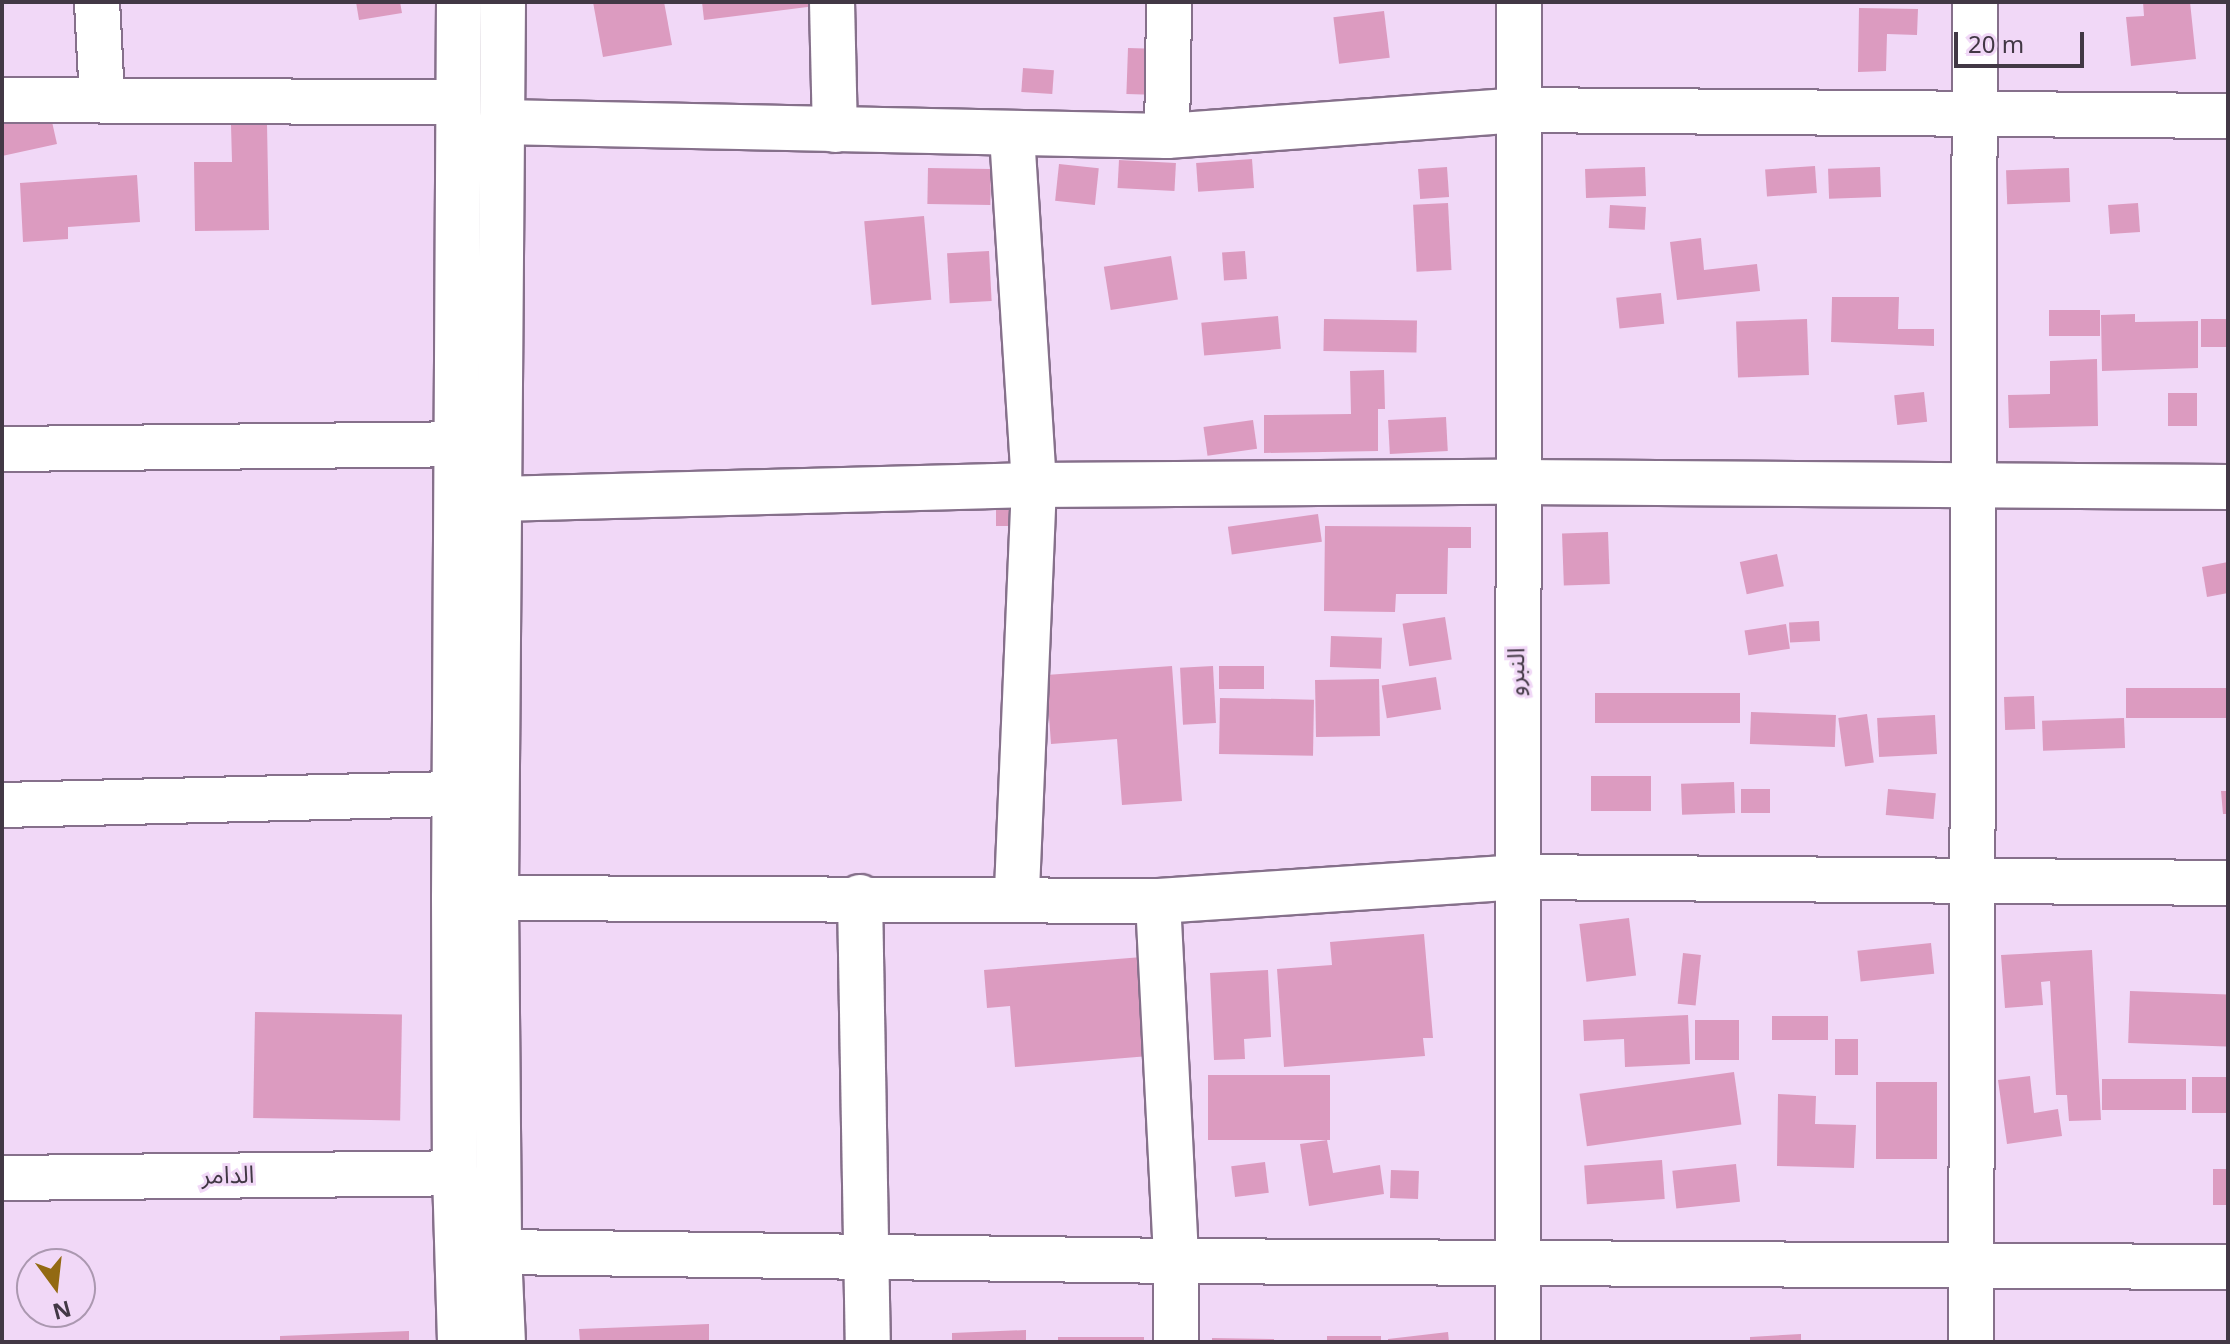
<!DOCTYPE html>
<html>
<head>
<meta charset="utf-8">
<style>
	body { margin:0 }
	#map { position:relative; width:2230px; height:1344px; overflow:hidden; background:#f1d8f7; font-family:Georgia,"Noto Sans Arabic",serif }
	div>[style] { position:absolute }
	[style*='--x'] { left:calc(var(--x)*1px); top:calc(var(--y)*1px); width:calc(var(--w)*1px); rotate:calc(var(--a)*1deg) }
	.building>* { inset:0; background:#dc9bc0; transform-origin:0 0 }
	.roads { filter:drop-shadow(2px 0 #86708b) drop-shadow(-2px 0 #86708b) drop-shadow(0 2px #86708b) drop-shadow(0 -2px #86708b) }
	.street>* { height:44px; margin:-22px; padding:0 22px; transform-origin:22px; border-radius:22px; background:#fff }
	.secondary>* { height:44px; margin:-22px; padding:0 22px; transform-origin:22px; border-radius:22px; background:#fff }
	span { translate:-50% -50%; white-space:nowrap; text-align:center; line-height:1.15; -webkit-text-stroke:6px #f1d8f7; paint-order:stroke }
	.street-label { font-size:24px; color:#423845 }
	.frame { position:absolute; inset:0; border:4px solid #423845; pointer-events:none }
	.north { position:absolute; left:16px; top:1248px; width:80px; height:80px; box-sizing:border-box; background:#f1d8f7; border:2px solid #ab98b0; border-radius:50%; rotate:165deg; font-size:22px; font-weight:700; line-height:32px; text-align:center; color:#423845 }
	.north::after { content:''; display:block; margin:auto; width:28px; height:36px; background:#936a13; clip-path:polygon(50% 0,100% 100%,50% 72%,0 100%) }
	.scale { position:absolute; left:1954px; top:32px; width:130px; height:36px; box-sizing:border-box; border:4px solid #423845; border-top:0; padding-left:10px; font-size:24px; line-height:28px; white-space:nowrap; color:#423845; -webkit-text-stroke:6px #f1d8f7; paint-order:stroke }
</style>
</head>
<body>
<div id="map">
	<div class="building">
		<i style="clip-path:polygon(356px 2px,400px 2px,402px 13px,359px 20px)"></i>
		<i style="clip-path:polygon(593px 2px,664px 2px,672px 45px,603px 57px)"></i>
		<i style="clip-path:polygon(702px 2px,831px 2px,831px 4px,704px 20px)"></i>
		<i style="clip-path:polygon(2143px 2px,2190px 2px,2196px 59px,2131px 66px,2126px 17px,2144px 16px)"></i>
		<i style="clip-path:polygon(1859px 8px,1918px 9px,1917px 35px,1887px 34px,1886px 71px,1858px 72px)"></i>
		<i style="left:1384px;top:11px;width:47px;height:51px;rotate:83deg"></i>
		<i style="left:1128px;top:48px;width:25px;height:46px;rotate:2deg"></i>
		<i style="left:1023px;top:68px;width:31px;height:24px;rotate:4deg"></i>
		<i style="clip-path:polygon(48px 104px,57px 144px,2px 156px,2px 114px)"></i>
		<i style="clip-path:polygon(267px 124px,269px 230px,195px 231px,194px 162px,232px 162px,231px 125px)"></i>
		<i style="left:1252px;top:159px;width:29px;height:56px;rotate:86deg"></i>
		<i style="left:1119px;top:160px;width:57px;height:28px;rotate:3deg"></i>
		<i style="left:1059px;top:164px;width:40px;height:37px;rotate:6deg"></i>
		<i style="left:1815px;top:166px;width:27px;height:50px;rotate:86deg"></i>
		<i style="left:1447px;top:167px;width:30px;height:29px;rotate:86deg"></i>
		<i style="left:1645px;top:167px;width:29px;height:60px;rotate:88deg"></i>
		<i style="left:1880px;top:167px;width:30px;height:52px;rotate:88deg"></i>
		<i style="left:928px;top:168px;width:63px;height:36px;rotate:1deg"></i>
		<i style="left:2069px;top:168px;width:34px;height:63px;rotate:88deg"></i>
		<i style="clip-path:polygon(137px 175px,140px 222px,68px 227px,68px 239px,23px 242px,20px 183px)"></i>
		<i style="left:1448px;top:203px;width:67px;height:35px;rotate:87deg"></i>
		<i style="left:2138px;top:203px;width:29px;height:30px;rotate:86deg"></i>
		<i style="left:1610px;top:205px;width:36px;height:23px;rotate:3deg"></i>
		<i style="left:924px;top:216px;width:84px;height:60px;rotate:85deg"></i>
		<i style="clip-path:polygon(1701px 238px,1704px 270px,1757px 264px,1760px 291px,1677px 300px,1670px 242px)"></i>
		<i style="left:989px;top:251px;width:50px;height:42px;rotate:87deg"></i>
		<i style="left:1245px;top:251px;width:28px;height:23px;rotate:86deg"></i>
		<i style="left:1171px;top:256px;width:44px;height:68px;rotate:81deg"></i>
		<i style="left:1661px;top:293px;width:31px;height:45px;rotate:84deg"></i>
		<i style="clip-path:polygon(1832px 297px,1899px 297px,1898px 329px,1934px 329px,1934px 346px,1831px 342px)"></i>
		<i style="left:2100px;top:310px;width:26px;height:51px;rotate:90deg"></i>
		<i style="clip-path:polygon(2135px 314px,2135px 322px,2198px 321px,2198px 368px,2102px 371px,2101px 315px)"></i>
		<i style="left:1278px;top:316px;width:33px;height:77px;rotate:85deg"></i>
		<i style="left:1324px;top:319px;width:93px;height:32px;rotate:1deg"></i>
		<i style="left:1807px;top:319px;width:56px;height:71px;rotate:88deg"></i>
		<i style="left:2228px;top:319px;width:28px;height:27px;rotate:90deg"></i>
		<i style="clip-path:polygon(2097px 359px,2098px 426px,2009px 428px,2008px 395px,2050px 394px,2050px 361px)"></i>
		<i style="clip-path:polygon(1384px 370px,1385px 409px,1378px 409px,1378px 451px,1264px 453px,1264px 415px,1351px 414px,1350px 371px)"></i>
		<i style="left:1924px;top:392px;width:30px;height:30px;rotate:84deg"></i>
		<i style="left:2168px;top:393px;width:29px;height:33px"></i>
		<i style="left:1446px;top:417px;width:34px;height:58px;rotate:87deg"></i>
		<i style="left:1253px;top:420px;width:29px;height:50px;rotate:82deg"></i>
		<i style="left:996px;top:498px;width:24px;height:28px"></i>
		<i style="left:1318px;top:514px;width:28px;height:91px;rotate:82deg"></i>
		<i style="clip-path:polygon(1325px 526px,1471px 527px,1471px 548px,1448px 548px,1447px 594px,1396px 594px,1395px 612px,1324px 611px)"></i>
		<i style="left:1608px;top:532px;width:52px;height:46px;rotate:88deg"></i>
		<i style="left:1777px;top:554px;width:33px;height:38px;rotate:78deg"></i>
		<i style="clip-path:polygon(2228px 562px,2228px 593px,2207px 597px,2202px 567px)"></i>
		<i style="left:1445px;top:617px;width:43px;height:43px;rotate:81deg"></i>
		<i style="left:1819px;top:621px;width:20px;height:30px;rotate:87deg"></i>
		<i style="left:1786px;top:624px;width:25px;height:42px;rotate:81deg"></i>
		<i style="left:1331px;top:636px;width:51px;height:31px;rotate:2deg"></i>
		<i style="clip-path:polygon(1172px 666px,1182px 801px,1122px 805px,1117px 739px,1051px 744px,1046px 675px)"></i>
		<i style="left:1213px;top:666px;width:57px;height:33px;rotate:87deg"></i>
		<i style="left:1219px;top:666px;width:45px;height:23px"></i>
		<i style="left:1436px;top:677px;width:33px;height:55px;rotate:81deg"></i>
		<i style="left:1379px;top:679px;width:57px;height:64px;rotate:89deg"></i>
		<i style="left:2228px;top:688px;width:30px;height:102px;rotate:90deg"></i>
		<i style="left:1595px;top:693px;width:145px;height:30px"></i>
		<i style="left:2034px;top:696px;width:33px;height:30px;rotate:88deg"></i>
		<i style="left:1220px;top:698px;width:94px;height:56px;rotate:1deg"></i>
		<i style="left:1751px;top:712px;width:85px;height:32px;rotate:2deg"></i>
		<i style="left:1867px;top:714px;width:49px;height:29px;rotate:82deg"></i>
		<i style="left:1935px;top:715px;width:39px;height:58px;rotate:87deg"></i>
		<i style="left:2124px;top:718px;width:30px;height:82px;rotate:88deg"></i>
		<i style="left:1591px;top:776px;width:60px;height:35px"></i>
		<i style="left:1734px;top:782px;width:31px;height:53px;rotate:88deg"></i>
		<i style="left:1770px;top:789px;width:24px;height:29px;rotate:90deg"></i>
		<i style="left:1888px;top:789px;width:48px;height:26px;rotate:5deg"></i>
		<i style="clip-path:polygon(2221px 791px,2228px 791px,2228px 814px,2223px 814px)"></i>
		<i style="left:1629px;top:918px;width:58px;height:50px;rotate:83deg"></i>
		<i style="clip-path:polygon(1424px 934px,1433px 1038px,1423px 1038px,1425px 1056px,1284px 1067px,1277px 969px,1332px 965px,1330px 942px)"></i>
		<i style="left:1931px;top:943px;width:31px;height:74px;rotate:84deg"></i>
		<i style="clip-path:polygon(2092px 950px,2101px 1120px,2069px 1121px,2067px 1095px,2056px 1095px,2050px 981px,2041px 982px,2043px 1005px,2005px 1008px,2001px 955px)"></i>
		<i style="left:1683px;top:953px;width:18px;height:51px;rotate:6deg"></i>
		<i style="clip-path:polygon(1142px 957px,1149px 1056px,1015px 1067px,1010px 1006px,987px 1008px,984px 970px)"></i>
		<i style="clip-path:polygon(1268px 970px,1271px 1037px,1244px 1039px,1245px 1059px,1214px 1060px,1210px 973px)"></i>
		<i style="left:2130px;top:991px;width:98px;height:52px;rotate:2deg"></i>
		<i style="left:255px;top:1012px;width:147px;height:106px;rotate:1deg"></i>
		<i style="clip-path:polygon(1688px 1015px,1690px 1064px,1625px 1067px,1624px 1039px,1584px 1041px,1583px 1020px)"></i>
		<i style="left:1828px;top:1016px;width:24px;height:56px;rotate:90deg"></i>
		<i style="left:1695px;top:1020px;width:44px;height:40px"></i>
		<i style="left:1835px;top:1039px;width:23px;height:36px"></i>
		<i style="left:1734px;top:1072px;width:53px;height:156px;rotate:82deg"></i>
		<i style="left:1208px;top:1075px;width:122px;height:65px"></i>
		<i style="clip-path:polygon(2030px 1076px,2034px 1113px,2058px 1109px,2062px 1136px,2007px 1144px,1998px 1080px)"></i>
		<i style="left:2228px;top:1077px;width:36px;height:36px;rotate:90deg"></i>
		<i style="left:2186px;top:1079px;width:31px;height:84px;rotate:90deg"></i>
		<i style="left:1876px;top:1082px;width:61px;height:77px"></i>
		<i style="clip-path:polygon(1778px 1094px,1816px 1096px,1815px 1124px,1856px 1125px,1854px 1168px,1777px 1166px)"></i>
		<i style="clip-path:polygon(1327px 1140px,1333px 1173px,1380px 1165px,1384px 1194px,1309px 1206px,1300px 1144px)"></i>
		<i style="left:1662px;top:1160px;width:39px;height:78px;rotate:86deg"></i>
		<i style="left:1265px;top:1162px;width:31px;height:34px;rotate:83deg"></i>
		<i style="left:1736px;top:1164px;width:38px;height:64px;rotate:84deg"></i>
		<i style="left:2213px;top:1169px;width:15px;height:36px"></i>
		<i style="left:1391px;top:1170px;width:28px;height:28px;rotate:2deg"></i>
		<i style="clip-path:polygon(709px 1324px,709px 1342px,580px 1342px,579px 1329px)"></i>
		<i style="clip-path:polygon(1026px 1330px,1026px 1342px,952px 1342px,952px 1333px)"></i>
		<i style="clip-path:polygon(409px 1331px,409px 1342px,280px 1342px,280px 1336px)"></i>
		<i style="clip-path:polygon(1448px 1332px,1449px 1342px,1388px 1342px,1388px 1339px)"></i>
		<i style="clip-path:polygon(1801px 1334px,1801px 1342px,1750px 1342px,1750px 1337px)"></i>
		<i style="left:1327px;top:1336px;width:54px;height:6px"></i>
		<i style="left:1058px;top:1337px;width:86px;height:5px"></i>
		<i style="clip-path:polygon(1212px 1338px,1274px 1339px,1274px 1342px,1212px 1342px)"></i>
	</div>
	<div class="roads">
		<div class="street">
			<i style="--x:97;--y:2;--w:97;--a:87"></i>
			<i style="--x:832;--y:2;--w:128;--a:88.7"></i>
			<i style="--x:2;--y:100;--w:455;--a:0.3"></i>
			<i style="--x:501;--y:122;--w:666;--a:1.2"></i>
			<i style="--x:1167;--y:136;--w:352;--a:-4.2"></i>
			<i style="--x:1518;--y:110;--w:710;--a:0.48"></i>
			<i style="--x:1012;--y:135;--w:351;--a:86.4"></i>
			<i style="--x:1034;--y:485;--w:414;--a:92.4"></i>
			<i style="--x:1167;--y:136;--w:134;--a:-89.1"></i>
			<i style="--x:2;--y:449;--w:454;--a:-0.6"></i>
			<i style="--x:498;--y:499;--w:536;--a:-1.5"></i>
			<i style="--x:1034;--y:485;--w:484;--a:-0.4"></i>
			<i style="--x:1518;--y:482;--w:710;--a:0.4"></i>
			<i style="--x:2;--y:805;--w:453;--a:-1.4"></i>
			<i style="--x:860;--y:897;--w:445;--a:89"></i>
			<i style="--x:496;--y:898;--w:662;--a:0.26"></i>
			<i style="--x:1158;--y:901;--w:360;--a:-3.8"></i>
			<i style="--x:1517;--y:877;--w:711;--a:0.48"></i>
			<i style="--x:1158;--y:901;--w:360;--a:87.1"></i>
			<i style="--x:1176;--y:1261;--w:81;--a:90"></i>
			<i style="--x:2;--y:1178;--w:453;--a:-0.6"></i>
			<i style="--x:499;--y:1252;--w:677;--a:0.76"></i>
			<i style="--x:1176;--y:1261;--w:1052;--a:0.33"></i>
			<i style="--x:1518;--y:1342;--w:1340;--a:-89.96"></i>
			<i style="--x:1971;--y:1342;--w:1340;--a:-89.83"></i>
		</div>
		<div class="secondary">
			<i style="--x:459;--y:2;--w:896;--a:90.32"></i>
			<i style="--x:454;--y:898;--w:275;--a:89.8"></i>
			<i style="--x:455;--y:1173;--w:169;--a:88.3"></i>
			<i style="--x:503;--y:2;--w:896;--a:90.45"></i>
			<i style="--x:496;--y:898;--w:354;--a:89.5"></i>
			<i style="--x:499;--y:1252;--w:90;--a:87.5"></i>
		</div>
	</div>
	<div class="street-label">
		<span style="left:1517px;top:672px;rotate:-90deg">النبرو</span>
		<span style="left:228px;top:1176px;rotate:-1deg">الدامر</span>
	</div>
	<div class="frame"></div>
	<div class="north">N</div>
	<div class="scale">20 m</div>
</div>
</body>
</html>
